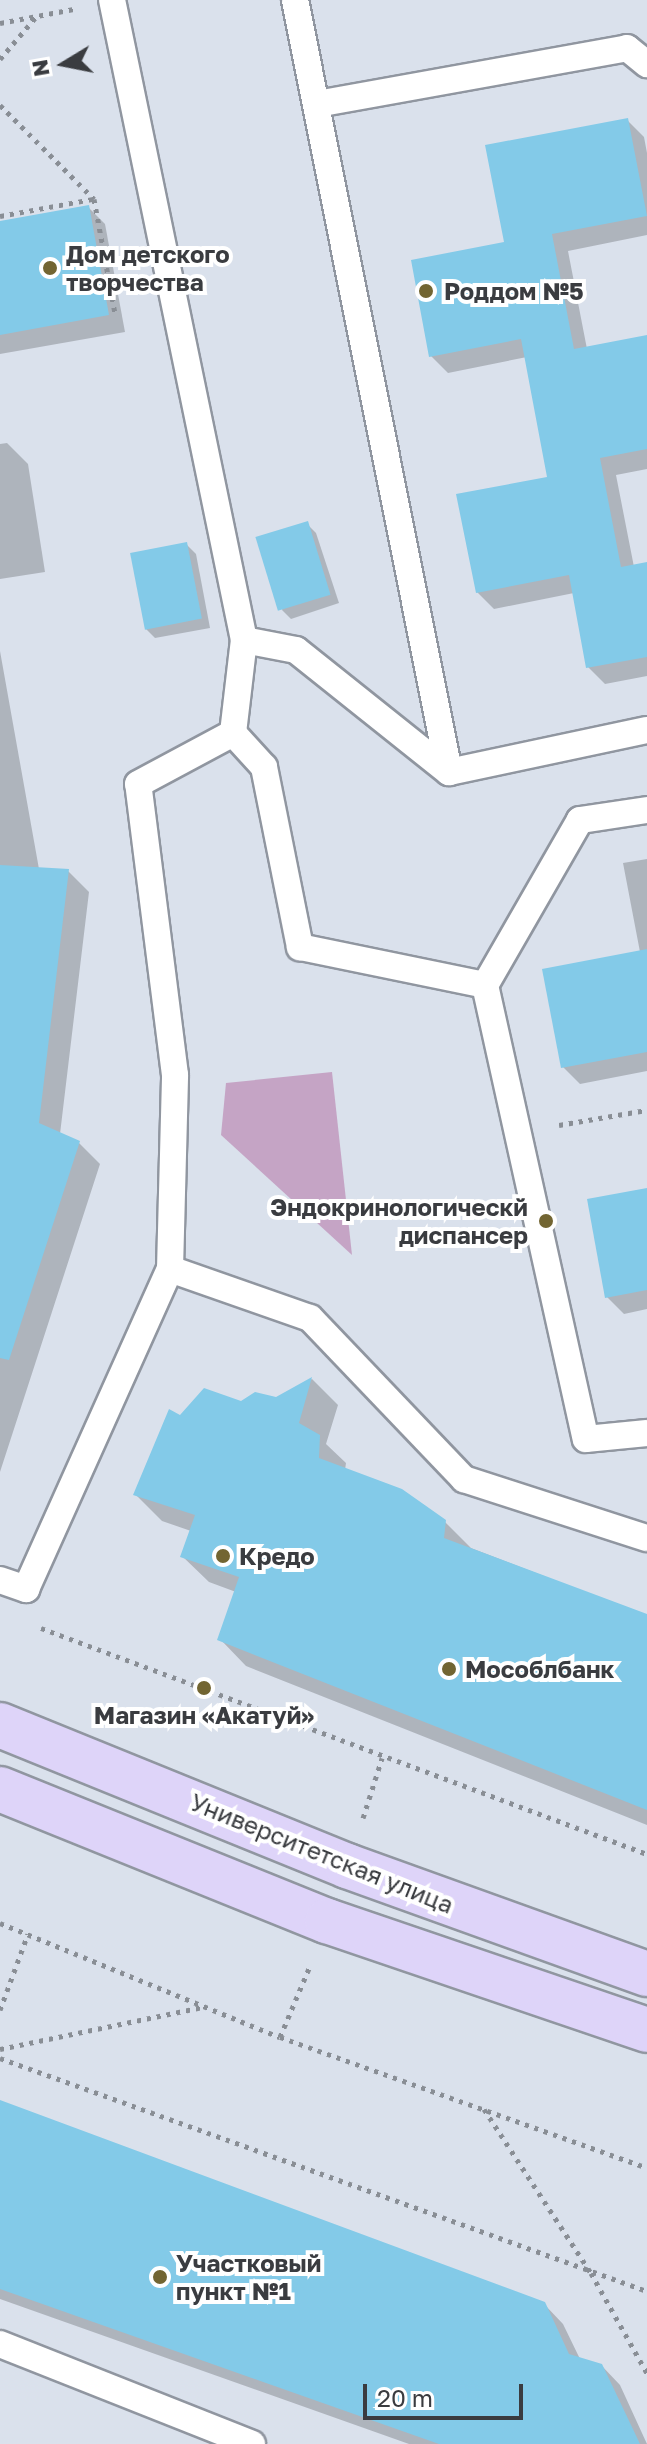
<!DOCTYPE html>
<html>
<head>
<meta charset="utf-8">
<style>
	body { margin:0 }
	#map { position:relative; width:647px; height:2444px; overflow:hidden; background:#dae1ec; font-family:"Golos Text",sans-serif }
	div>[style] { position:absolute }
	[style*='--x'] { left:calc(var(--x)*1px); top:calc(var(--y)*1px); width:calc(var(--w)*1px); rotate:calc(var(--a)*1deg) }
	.green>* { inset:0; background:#c5a4c5 }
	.shadow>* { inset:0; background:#0003 }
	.building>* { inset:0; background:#83cae8; transform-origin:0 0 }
	.path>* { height:5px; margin-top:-2.5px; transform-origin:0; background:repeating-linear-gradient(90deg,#898e95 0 4px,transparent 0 10px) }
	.roads { filter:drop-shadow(2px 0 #9096a0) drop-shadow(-2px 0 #9096a0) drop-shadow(0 2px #9096a0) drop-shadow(0 -2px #9096a0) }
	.service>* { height:26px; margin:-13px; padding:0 13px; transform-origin:13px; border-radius:13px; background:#fff }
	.secondary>* { height:44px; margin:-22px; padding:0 22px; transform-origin:22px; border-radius:22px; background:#ded4f9 }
	.dots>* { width:22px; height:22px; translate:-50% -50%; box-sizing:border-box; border:4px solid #fff; border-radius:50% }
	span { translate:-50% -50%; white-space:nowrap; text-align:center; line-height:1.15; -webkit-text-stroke:8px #fff; paint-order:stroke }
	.poi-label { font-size:24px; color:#3a3c40; font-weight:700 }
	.left { translate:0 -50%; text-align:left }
	.right { translate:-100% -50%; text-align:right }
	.street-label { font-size:24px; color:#3a3c40 }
	.north { position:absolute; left:24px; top:24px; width:80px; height:80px; -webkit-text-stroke:6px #fff; paint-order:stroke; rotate:260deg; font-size:22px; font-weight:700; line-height:32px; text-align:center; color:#3a3c40 }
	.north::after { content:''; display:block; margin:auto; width:28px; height:36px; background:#3a3c40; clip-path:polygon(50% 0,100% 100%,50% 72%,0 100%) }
	.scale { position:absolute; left:363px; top:2384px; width:160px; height:36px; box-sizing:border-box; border:4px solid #3a3c40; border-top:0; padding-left:10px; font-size:24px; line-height:28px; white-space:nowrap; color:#3a3c40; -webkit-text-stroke:6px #fff; paint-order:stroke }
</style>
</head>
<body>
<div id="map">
	<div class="green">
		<i style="clip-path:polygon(332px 1072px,352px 1255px,221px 1135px,226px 1083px)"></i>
	</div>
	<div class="shadow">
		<i style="clip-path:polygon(627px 120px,644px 137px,647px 153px,647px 235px,568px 251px,587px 349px,647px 337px,647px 469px,616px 475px,634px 567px,647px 564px,647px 676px,605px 684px,588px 667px,574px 593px,494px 609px,477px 592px,550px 478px,527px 357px,448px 373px,431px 356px,506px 244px)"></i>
		<i style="clip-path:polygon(88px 207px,105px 224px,125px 332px,0 354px,0 223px)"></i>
		<i style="clip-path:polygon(7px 443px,28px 464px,45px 572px,0 579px,0 444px)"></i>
		<i style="clip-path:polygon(307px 524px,316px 533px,339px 603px,291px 619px,282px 610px)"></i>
		<i style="clip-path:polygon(187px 545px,196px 554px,210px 628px,155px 638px,146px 629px)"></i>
		<i style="clip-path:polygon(0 651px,39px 869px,68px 871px,89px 892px,60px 1134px,79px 1143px,100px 1164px,0 1472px)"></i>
		<i style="clip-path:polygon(647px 859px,647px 1071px,580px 1084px,563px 1067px,640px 952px,623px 863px)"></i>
		<i style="clip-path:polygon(647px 1190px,647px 1309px,624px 1314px,607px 1297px)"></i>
		<i style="clip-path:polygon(312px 1379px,338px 1405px,326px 1444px,346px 1463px,345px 1470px,444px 1521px,471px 1548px,647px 1616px,647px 1825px,246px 1666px,220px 1639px,236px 1592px,209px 1582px,182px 1556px,191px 1531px,162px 1521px,136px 1495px,180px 1418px,276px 1399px)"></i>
		<i style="clip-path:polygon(0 2103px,544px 2304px,563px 2324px,580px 2359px,601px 2365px,620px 2385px,647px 2444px,409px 2444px,0 2299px)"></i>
	</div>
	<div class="building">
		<i style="clip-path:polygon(628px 118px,647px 216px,552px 234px,574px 349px,647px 335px,647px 449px,600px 458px,621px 567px,647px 562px,647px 657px,586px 668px,569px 575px,476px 593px,456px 494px,547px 477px,521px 339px,429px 357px,411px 260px,504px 242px,485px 145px)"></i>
		<i style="clip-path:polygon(89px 205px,109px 315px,0 335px,0 221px)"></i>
		<i style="left:308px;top:521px;width:77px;height:55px;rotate:73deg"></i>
		<i style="left:187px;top:542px;width:78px;height:58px;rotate:79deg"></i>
		<i style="clip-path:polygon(0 865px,69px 869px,39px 1123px,80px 1141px,9px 1360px,0 1358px)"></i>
		<i style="clip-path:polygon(647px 949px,647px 1052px,561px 1068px,542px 969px)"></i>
		<i style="clip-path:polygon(647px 1188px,647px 1290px,605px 1298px,587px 1199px)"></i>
		<i style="clip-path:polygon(312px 1377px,299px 1423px,320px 1435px,319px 1458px,402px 1489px,446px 1520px,444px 1538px,647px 1614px,647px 1810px,217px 1640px,239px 1577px,180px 1557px,195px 1515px,133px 1495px,169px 1409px,180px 1415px,204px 1388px,241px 1401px,255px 1392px,276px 1397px)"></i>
		<i style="clip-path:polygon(0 2100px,545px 2302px,569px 2354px,602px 2364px,640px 2444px,439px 2444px,0 2289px)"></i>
	</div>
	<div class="path">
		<i style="--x:0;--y:23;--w:75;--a:-10.7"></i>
		<i style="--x:0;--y:59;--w:55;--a:-49.4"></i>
		<i style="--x:0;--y:105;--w:133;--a:45"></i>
		<i style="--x:94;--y:199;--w:116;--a:79.6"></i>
		<i style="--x:0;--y:216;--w:95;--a:-10.4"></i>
		<i style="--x:559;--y:1125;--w:89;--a:-9.7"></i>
		<i style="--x:41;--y:1628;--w:647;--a:20.45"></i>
		<i style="--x:363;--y:1818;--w:63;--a:-72.4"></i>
		<i style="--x:0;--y:1923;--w:302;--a:22.2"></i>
		<i style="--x:280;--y:2037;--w:77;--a:-67.1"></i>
		<i style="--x:0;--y:2010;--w:81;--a:-69.8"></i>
		<i style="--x:280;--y:2037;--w:390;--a:19.6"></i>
		<i style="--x:0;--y:2049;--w:207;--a:-11.7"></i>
		<i style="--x:0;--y:2058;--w:688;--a:19.81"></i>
		<i style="--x:484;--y:2109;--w:196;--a:56.9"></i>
		<i style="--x:591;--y:2273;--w:115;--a:60.8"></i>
	</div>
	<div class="roads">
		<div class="service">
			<i style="--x:295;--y:0;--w:787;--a:78.72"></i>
			<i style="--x:317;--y:104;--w:315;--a:-10.2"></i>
			<i style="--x:627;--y:48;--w:26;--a:39"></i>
			<i style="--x:244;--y:640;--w:53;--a:10.9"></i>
			<i style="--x:296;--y:650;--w:196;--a:38.6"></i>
			<i style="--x:449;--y:772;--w:202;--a:-12"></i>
			<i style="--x:233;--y:733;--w:46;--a:47.6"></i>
			<i style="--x:264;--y:767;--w:184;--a:78.7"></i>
			<i style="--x:300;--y:947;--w:189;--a:11.6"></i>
			<i style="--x:647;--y:810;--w:68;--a:171.5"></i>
			<i style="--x:580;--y:820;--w:190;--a:119.9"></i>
			<i style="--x:485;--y:985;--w:465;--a:77.5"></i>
			<i style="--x:586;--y:1439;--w:61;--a:-5.6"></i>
			<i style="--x:170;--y:1269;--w:148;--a:19.3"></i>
			<i style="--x:310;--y:1318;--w:223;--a:46.3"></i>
			<i style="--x:464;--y:1479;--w:192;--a:17.9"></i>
			<i style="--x:0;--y:1580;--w:28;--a:19"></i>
			<i style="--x:26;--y:1589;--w:351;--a:-65.8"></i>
			<i style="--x:170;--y:1269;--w:194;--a:-88.5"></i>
			<i style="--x:175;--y:1075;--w:293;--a:-97.2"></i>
			<i style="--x:138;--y:784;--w:108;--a:-28.2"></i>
			<i style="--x:233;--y:733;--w:94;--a:-83.3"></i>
			<i style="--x:244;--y:640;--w:653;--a:-101.65"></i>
			<i style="--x:0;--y:2344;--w:271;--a:21.6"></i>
		</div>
		<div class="secondary">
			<i style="--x:0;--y:1725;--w:375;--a:22.1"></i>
			<i style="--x:347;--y:1866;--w:319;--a:19.8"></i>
			<i style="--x:0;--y:1789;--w:353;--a:22"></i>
			<i style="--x:327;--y:1921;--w:338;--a:18.8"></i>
		</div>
	</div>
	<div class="dots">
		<i style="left:50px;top:268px;background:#726532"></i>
		<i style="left:426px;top:291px;background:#726532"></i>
		<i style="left:546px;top:1221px;background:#726532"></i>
		<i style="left:223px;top:1556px;background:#726532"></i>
		<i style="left:449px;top:1669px;background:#726532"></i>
		<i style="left:204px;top:1688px;background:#726532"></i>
		<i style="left:160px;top:2277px;background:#726532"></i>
	</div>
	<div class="poi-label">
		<span class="left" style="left:66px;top:268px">Дом детского<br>творчества</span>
		<span class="left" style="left:444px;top:291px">Роддом №5</span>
		<span class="right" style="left:528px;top:1221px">Эндокринологическй<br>диспансер</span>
		<span class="left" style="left:239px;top:1556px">Кредо</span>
		<span class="left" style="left:465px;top:1669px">Мособлбанк</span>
		<span style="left:204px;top:1715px">Магазин «Акатуй»</span>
		<span class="left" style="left:176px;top:2277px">Участковый<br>пункт №1</span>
	</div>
	<div class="street-label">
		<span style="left:322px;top:1853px;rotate:22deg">Университетская улица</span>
	</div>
	<div class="north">N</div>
	<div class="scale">20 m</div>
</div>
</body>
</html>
